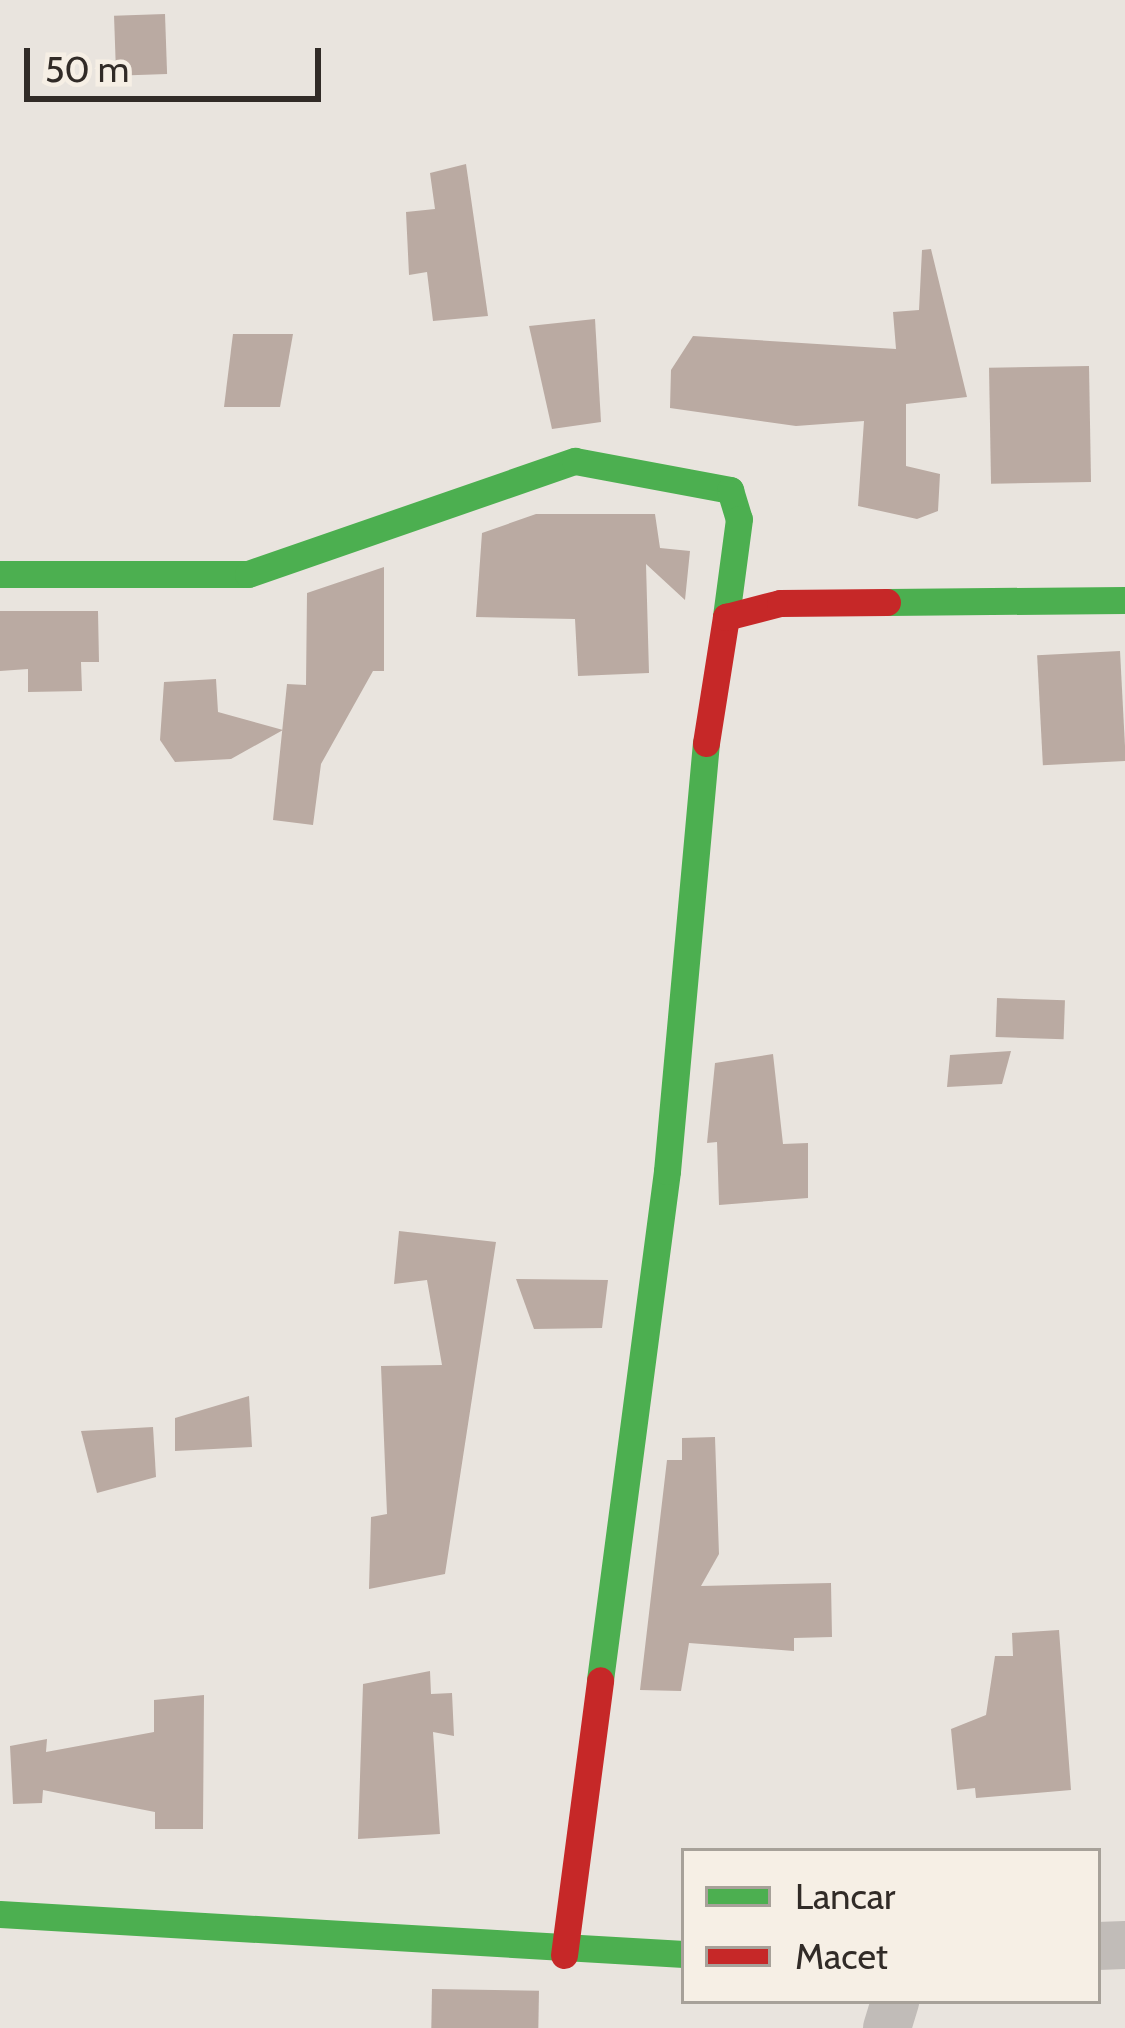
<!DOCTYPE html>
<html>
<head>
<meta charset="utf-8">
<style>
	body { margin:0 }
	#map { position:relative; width:1125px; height:2028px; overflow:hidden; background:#e9e4de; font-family:Cabin,sans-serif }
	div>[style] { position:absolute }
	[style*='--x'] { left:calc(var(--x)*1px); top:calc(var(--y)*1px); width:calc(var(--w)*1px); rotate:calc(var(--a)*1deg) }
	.building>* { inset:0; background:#baaaa2; transform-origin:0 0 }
	.street>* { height:48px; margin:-24px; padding:0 24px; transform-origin:24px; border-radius:24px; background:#c1bcb8 }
	.fast>* { height:27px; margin:-13.5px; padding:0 13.5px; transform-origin:13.5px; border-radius:13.5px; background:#4caf50 }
	.jam>* { height:27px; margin:-13.5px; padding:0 13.5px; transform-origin:13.5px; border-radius:13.5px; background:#c62828 }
	span { translate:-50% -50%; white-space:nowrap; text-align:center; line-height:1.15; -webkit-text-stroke:9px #f6efe5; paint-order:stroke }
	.legend { position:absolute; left:681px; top:1848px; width:420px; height:156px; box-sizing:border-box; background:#f6efe5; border:3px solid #a7a199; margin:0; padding:15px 21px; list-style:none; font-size:36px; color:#312b27 }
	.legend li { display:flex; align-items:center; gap:24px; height:60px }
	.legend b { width:60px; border:3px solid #a7a199 }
	.scale { position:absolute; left:24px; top:48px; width:297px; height:54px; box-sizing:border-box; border:6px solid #312b27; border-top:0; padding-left:15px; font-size:36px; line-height:42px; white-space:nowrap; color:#312b27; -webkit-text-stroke:9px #f6efe5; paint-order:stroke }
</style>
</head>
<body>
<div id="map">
	<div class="building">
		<i style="left:165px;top:14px;width:60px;height:51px;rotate:88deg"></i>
		<i style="clip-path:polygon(466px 164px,488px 316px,433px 321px,427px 272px,409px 275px,406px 212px,435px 209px,430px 173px)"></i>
		<i style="clip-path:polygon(931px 249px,967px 397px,906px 404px,906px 466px,940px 474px,938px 511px,917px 519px,858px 506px,864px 421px,796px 426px,670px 408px,671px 370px,693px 336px,896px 349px,893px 312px,919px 310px,922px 250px)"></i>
		<i style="clip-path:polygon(595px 319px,601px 422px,552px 429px,529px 326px)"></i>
		<i style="clip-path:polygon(233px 334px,293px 334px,280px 407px,224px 407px)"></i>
		<i style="left:1089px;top:366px;width:116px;height:100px;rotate:89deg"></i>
		<i style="clip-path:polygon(536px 514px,655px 514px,660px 548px,690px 551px,685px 600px,646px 564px,649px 673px,578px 676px,575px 619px,476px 617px,482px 533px)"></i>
		<i style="clip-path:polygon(384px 567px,384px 671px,373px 671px,321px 764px,313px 825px,273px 820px,287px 684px,306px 685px,307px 593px)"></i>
		<i style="clip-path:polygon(0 611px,98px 611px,99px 662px,81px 662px,82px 691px,28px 692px,28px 669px,0 671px)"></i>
		<i style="left:1120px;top:651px;width:110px;height:83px;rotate:87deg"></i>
		<i style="clip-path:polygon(216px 679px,218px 712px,283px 730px,231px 759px,175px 762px,160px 740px,164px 682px)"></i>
		<i style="left:997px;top:998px;width:68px;height:39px;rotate:2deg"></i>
		<i style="clip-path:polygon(1011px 1051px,1002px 1084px,947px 1087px,950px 1055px)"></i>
		<i style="clip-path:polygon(773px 1054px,783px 1144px,808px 1143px,808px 1198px,719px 1205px,717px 1142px,707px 1143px,715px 1063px)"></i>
		<i style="clip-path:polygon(399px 1231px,496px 1242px,445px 1574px,369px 1589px,371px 1517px,387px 1514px,381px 1366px,442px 1365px,427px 1280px,394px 1284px)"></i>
		<i style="clip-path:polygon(516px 1279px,608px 1280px,602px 1328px,534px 1329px)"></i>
		<i style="clip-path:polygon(249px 1396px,252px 1447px,175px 1451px,175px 1418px)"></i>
		<i style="clip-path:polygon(153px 1427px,156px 1477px,97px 1493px,81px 1431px)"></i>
		<i style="clip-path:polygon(715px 1437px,719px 1554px,701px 1586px,831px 1583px,832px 1637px,794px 1638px,794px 1651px,689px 1643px,681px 1691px,640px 1690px,667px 1460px,682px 1460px,682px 1438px)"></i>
		<i style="clip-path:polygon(1059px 1630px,1071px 1790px,976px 1798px,975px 1788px,957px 1790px,951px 1729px,986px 1715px,995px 1656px,1013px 1656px,1012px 1633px)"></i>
		<i style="clip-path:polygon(430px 1671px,431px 1694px,452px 1693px,454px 1736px,433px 1732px,440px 1834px,358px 1839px,363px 1684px)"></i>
		<i style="clip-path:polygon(204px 1695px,203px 1829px,155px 1829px,155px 1812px,43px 1790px,42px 1803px,13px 1804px,10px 1746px,47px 1739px,46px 1752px,154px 1732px,154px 1700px)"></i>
		<i style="left:432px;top:1989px;width:107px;height:39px;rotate:1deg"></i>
	</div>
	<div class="street">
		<i style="--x:1098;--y:1946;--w:27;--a:-2"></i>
		<i style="--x:887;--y:2028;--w:28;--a:-73"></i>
	</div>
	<div class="fast">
		<i style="--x:0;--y:574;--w:248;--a:0"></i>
		<i style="--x:248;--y:574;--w:346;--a:-19.1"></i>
		<i style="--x:575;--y:461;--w:158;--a:10.6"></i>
		<i style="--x:730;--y:490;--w:30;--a:73"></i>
		<i style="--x:739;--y:519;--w:99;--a:97.6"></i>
		<i style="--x:887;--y:602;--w:238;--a:-0.5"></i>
		<i style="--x:600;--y:1680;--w:513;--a:-82.5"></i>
		<i style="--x:667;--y:1171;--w:430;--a:-84.8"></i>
		<i style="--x:0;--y:1914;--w:685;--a:3.35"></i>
	</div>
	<div class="jam">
		<i style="--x:706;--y:743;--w:128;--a:-81"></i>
		<i style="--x:726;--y:617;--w:56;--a:-14.5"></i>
		<i style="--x:780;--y:603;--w:107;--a:-0.5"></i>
		<i style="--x:564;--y:1955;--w:277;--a:-82.5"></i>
	</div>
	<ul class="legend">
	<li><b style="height:15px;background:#4caf50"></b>Lancar</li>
	<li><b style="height:15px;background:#c62828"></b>Macet</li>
	</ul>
	<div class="scale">50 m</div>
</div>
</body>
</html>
